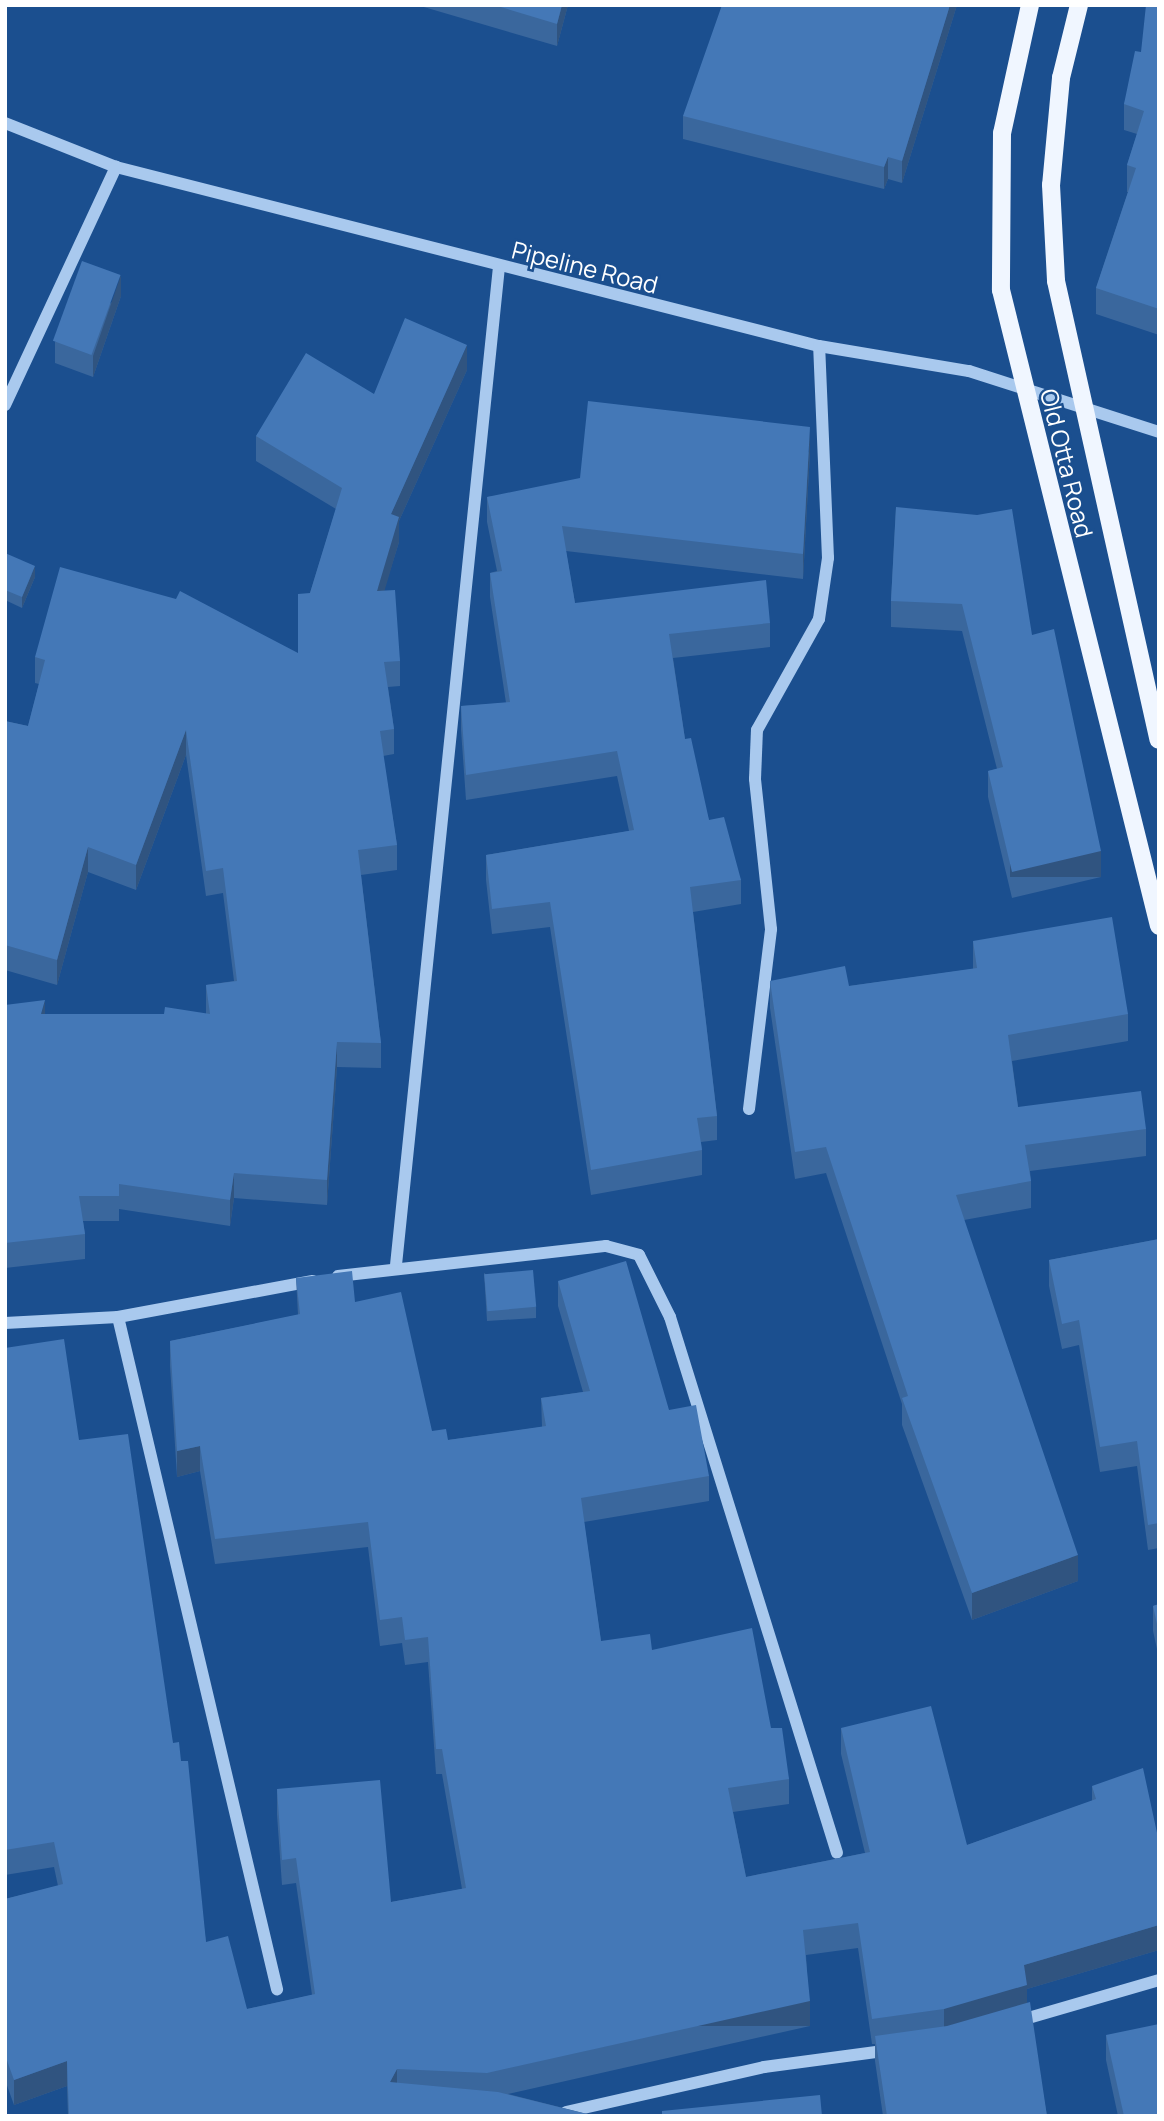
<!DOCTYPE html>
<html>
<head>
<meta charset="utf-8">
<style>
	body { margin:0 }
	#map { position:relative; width:1164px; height:2121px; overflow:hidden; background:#1b4f8f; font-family:Manrope,sans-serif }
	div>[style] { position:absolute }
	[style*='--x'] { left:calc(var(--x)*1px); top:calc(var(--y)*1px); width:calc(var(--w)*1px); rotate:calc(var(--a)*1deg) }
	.minor>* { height:12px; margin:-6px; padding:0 6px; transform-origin:6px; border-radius:6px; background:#a9c9ee }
	.major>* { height:18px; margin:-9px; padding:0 9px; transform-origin:9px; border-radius:9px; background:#f0f6ff }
	.wall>* { inset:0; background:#3a679d }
	.shaded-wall>* { inset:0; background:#305480; transform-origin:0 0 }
	.building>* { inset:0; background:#4478b7; transform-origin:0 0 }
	span { translate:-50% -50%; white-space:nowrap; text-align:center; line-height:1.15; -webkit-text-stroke:5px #1b4f8f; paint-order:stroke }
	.street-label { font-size:24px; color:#fff }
	.frame { position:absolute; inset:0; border:7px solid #fff; pointer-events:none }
</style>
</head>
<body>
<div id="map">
	<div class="minor">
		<i style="--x:5;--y:123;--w:119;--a:21.6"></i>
		<i style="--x:116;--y:167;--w:725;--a:14.29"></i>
		<i style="--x:819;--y:346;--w:152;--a:9.5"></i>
		<i style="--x:969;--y:371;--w:200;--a:17.8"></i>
		<i style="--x:5;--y:405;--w:263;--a:-65"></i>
		<i style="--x:749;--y:1109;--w:181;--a:-83"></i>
		<i style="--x:771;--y:929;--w:151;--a:-96.1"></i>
		<i style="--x:755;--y:779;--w:49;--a:-87.7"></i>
		<i style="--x:757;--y:730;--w:127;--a:-60.8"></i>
		<i style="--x:819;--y:619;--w:62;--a:-81.6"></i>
		<i style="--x:828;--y:558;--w:212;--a:-92.4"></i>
		<i style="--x:396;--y:1265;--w:1003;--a:-84.11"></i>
		<i style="--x:338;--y:1276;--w:270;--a:-6.4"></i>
		<i style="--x:606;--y:1246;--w:34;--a:15"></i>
		<i style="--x:639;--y:1255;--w:69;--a:63.4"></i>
		<i style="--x:670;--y:1317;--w:561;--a:72.69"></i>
		<i style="--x:118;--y:1317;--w:691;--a:76.69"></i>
		<i style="--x:5;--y:1323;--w:113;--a:-3"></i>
		<i style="--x:118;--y:1317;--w:198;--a:-10.5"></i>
		<i style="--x:1018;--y:2021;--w:147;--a:-16.2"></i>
		<i style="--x:566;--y:2112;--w:203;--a:-12.8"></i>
		<i style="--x:764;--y:2067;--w:128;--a:-7.6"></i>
	</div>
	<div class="major">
		<i style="--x:1030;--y:5;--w:131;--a:102.3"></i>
		<i style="--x:1002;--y:133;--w:157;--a:90.4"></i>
		<i style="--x:1001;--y:290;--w:655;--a:76.05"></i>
		<i style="--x:1079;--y:5;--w:75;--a:103.9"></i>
		<i style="--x:1061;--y:78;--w:107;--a:95.3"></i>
		<i style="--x:1051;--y:185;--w:96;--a:87"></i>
		<i style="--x:1056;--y:281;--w:470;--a:77.4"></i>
	</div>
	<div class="wall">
		<i style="clip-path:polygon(417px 5px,568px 5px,557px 46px)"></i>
		<i style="clip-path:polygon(957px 5px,902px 183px,888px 179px,884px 189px,683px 139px,683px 116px)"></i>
		<i style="clip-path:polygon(1159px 7px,1159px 335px,1096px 314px,1096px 288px,1128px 192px,1127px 192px,1127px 165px,1137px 134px,1124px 130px,1124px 104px,1141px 52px)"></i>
		<i style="clip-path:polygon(121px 296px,93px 377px,55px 363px,55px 342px)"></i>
		<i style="clip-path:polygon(467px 370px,399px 521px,399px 542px,384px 590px,400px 661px,400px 686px,388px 687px,394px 729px,394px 754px,383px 756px,397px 845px,397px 870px,361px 875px,381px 1043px,381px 1068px,337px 1067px,327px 1205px,234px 1198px,230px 1226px,119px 1209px,119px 1221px,83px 1221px,85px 1234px,85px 1259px,5px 1268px,5px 1005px,45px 1014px,206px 1014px,206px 985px,234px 981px,223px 893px,206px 896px,186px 755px,136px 890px,88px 872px,57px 985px,5px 970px,5px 721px,28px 726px,39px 684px,35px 683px,35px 657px,298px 653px,310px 593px,336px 509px,256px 461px,256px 436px,374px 394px)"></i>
		<i style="clip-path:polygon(810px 452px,803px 579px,566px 551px,575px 603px,770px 623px,770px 647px,673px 658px,685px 739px,709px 820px,741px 880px,741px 904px,693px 912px,717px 1116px,717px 1140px,701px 1142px,702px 1150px,702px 1175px,591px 1195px,550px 927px,492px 934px,486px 880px,486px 855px,629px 831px,617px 776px,466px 800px,461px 730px,461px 706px,506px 703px,490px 597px,490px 573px,497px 571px,487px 522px,487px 497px)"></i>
		<i style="clip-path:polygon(896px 507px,1032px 635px,1101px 877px,1012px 898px,988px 797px,988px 771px,997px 769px,962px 631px,891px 627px,891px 601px)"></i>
		<i style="clip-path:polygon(5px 553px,35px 577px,22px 608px,5px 600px)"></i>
		<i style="clip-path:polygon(973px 941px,1128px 1014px,1128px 1041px,1012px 1061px,1018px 1107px,1146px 1129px,1146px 1156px,1030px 1171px,1031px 1181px,1031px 1208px,964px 1220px,1078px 1581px,972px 1620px,902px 1425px,902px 1404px,826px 1173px,795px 1179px,770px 1008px,770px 981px,849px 986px,973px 969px)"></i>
		<i style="clip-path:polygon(1158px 1197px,1159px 1197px,1159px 1228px,1158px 1222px)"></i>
		<i style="clip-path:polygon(1159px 1239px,1159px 1548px,1148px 1550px,1137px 1466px,1100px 1472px,1079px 1345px,1062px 1349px,1049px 1286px,1049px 1260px)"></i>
		<i style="clip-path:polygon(484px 1273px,536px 1307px,536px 1318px,487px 1321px)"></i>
		<i style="clip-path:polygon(296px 1278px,355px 1302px,432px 1431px,448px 1440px,542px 1427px,541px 1398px,583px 1392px,558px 1306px,558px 1281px,669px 1410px,709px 1476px,709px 1501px,584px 1522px,601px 1641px,652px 1650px,771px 1728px,789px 1779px,789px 1804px,733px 1812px,746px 1877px,865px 1853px,841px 1754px,841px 1728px,967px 1845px,1092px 1801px,1092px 1786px,1159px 1842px,1159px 1950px,1027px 1989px,1027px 2003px,1047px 2116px,883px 2116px,875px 2061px,875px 2044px,872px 2044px,858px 1948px,806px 1955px,810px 2026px,508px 2094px,595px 2116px,68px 2116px,67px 2086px,14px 2105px,5px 2080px,5px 1899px,58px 1886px,54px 1867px,5px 1875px,5px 1348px,79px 1440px,173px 1743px,181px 1761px,206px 1942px,247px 2009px,312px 1995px,296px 1883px,282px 1885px,277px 1815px,277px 1789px,391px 1902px,462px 1889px,442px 1774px,436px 1774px,428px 1662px,405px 1665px,402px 1643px,380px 1646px,368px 1547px,215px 1564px,200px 1471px,177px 1477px,170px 1366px,170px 1341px,298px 1315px)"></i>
		<i style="clip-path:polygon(1159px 1604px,1159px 1658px,1153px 1631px,1153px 1606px)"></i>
		<i style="clip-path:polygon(1159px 1709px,1159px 1744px,1157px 1735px,1157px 1710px)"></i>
		<i style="clip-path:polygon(1106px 2035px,1159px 2116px,1118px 2116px,1106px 2060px)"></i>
	</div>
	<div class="shaded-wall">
		<i style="clip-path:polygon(562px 5px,568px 5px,557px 46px,557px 24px)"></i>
		<i style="clip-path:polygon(950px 5px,957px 5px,902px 183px,902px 161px)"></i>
		<i style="clip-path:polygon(888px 157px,888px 179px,884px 189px,884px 167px)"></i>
		<i style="clip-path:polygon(121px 275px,121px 296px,93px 377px,93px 356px)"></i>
		<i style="clip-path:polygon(467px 345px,467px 370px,399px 521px,399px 542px,377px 616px,377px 591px,391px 514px)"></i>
		<i style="clip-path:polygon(810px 427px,810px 452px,803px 579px,803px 554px)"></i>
		<i style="clip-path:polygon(35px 566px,35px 577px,22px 608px,22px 597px)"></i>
		<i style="clip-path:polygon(186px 730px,186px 755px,136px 890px,136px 865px)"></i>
		<i style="clip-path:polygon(88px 847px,88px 872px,57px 985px,57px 960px)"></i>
		<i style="left:1101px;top:851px;width:26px;height:91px;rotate:90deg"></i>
		<i style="clip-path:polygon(45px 1000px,45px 1025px,41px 1014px)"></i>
		<i style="clip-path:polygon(337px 1042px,337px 1067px,327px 1205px,327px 1180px)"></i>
		<i style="clip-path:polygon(234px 1173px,234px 1198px,230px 1226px,230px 1200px)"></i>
		<i style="clip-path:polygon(200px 1446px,200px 1471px,177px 1477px,177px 1451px)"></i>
		<i style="clip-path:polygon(1078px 1555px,1078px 1581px,972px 1620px,972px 1593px)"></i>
		<i style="clip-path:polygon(1159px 1925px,1159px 1950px,1027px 1989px,1027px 2010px,944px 2034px,944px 2009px,1024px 1965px)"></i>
		<i style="left:810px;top:2001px;width:25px;height:331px;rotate:90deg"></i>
		<i style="clip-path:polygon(67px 2061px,67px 2086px,14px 2105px,14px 2080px)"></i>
		<i style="clip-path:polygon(397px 2069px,397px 2094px,390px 2082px)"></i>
	</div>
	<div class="building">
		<i style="clip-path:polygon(494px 5px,562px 5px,557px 24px)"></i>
		<i style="clip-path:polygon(722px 5px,950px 5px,902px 161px,888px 157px,884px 167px,683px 116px)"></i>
		<i style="clip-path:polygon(1146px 5px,1153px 5px,1159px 7px,1159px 309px,1096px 288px,1136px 168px,1127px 165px,1144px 111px,1124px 104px,1135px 51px,1141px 52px)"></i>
		<i style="left:82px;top:261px;width:41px;height:85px;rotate:20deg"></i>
		<i style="clip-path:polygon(405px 318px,467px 345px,391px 514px,399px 517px,377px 591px,395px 590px,400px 661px,384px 662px,394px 729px,380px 731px,397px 845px,358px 850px,381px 1043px,337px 1042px,327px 1180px,234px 1173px,230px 1200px,119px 1184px,119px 1196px,79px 1196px,85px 1234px,5px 1243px,5px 1005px,45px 1000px,41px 1014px,164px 1014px,165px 1007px,210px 1014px,206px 985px,237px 981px,223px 868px,206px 871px,186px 730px,136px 865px,88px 847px,57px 960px,5px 945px,5px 721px,28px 726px,45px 660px,35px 657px,60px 567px,176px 599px,180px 591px,298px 653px,298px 594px,310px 593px,342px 488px,256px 436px,306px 353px,374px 394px)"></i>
		<i style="clip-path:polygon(588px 401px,810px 427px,803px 554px,562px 526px,575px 603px,766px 580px,770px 623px,669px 634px,685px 739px,691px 738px,709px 820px,724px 817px,741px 880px,690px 887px,717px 1116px,697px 1118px,702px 1150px,591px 1170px,550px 902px,492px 909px,486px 855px,634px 830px,617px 751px,466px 775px,461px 706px,510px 702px,490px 573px,502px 571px,487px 497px,580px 478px)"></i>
		<i style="clip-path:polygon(896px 507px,977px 515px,1012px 509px,1032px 635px,1054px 629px,1101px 851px,1012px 872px,988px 771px,1003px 767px,962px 604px,891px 601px)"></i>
		<i style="clip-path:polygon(5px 553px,35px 566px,22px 597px,5px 590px)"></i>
		<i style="clip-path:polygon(1112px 917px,1128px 1014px,1008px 1035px,1018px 1107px,1141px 1091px,1146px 1129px,1025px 1145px,1031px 1181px,956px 1195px,1078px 1555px,972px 1593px,902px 1398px,908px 1396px,826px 1147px,795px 1152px,770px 981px,845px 966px,849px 986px,977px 968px,973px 941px)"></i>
		<i style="clip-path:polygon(1159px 1239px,1159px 1523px,1148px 1525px,1137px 1441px,1100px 1447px,1079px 1320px,1062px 1324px,1049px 1260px)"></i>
		<i style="clip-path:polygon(626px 1261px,669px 1410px,696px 1405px,709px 1476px,581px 1498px,601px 1641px,650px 1634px,652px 1650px,752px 1628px,771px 1728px,782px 1728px,789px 1779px,728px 1788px,746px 1877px,870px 1852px,841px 1728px,931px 1706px,967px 1845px,1096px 1799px,1092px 1786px,1143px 1768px,1159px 1842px,1159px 1925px,1024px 1965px,1027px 1985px,944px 2009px,872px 2019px,858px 1923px,803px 1930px,810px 2001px,487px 2073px,397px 2069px,390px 2082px,498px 2092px,595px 2116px,69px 2116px,67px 2061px,14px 2080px,5px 2055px,5px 1899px,63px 1884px,54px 1842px,5px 1850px,5px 1348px,64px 1339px,79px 1440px,128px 1434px,173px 1743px,179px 1742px,181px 1761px,188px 1761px,206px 1942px,228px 1936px,247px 2009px,315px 1994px,296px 1858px,282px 1860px,277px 1789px,380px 1780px,391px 1902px,466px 1888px,442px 1749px,436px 1749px,428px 1637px,405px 1640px,402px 1617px,380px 1620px,368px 1522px,215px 1539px,200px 1446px,177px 1451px,170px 1341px,300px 1314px,296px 1278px,352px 1271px,355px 1302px,401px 1292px,432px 1431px,446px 1429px,448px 1440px,546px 1426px,541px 1398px,590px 1391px,558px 1281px)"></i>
		<i style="left:533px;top:1270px;width:37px;height:49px;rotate:85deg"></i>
		<i style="clip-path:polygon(1159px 1604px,1159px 1633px,1153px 1606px)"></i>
		<i style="clip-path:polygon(1030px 2002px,1047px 2116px,887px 2116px,875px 2036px,947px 2026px)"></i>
		<i style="clip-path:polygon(1159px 2024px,1159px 2116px,1124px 2116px,1106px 2035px)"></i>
		<i style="clip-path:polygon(820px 2095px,822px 2116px,662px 2116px,662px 2111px)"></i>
	</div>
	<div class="street-label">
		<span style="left:585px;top:267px;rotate:14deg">Pipeline Road</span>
		<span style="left:1067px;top:463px;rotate:76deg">Old Otta Road</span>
	</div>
	<div class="frame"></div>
</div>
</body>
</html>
